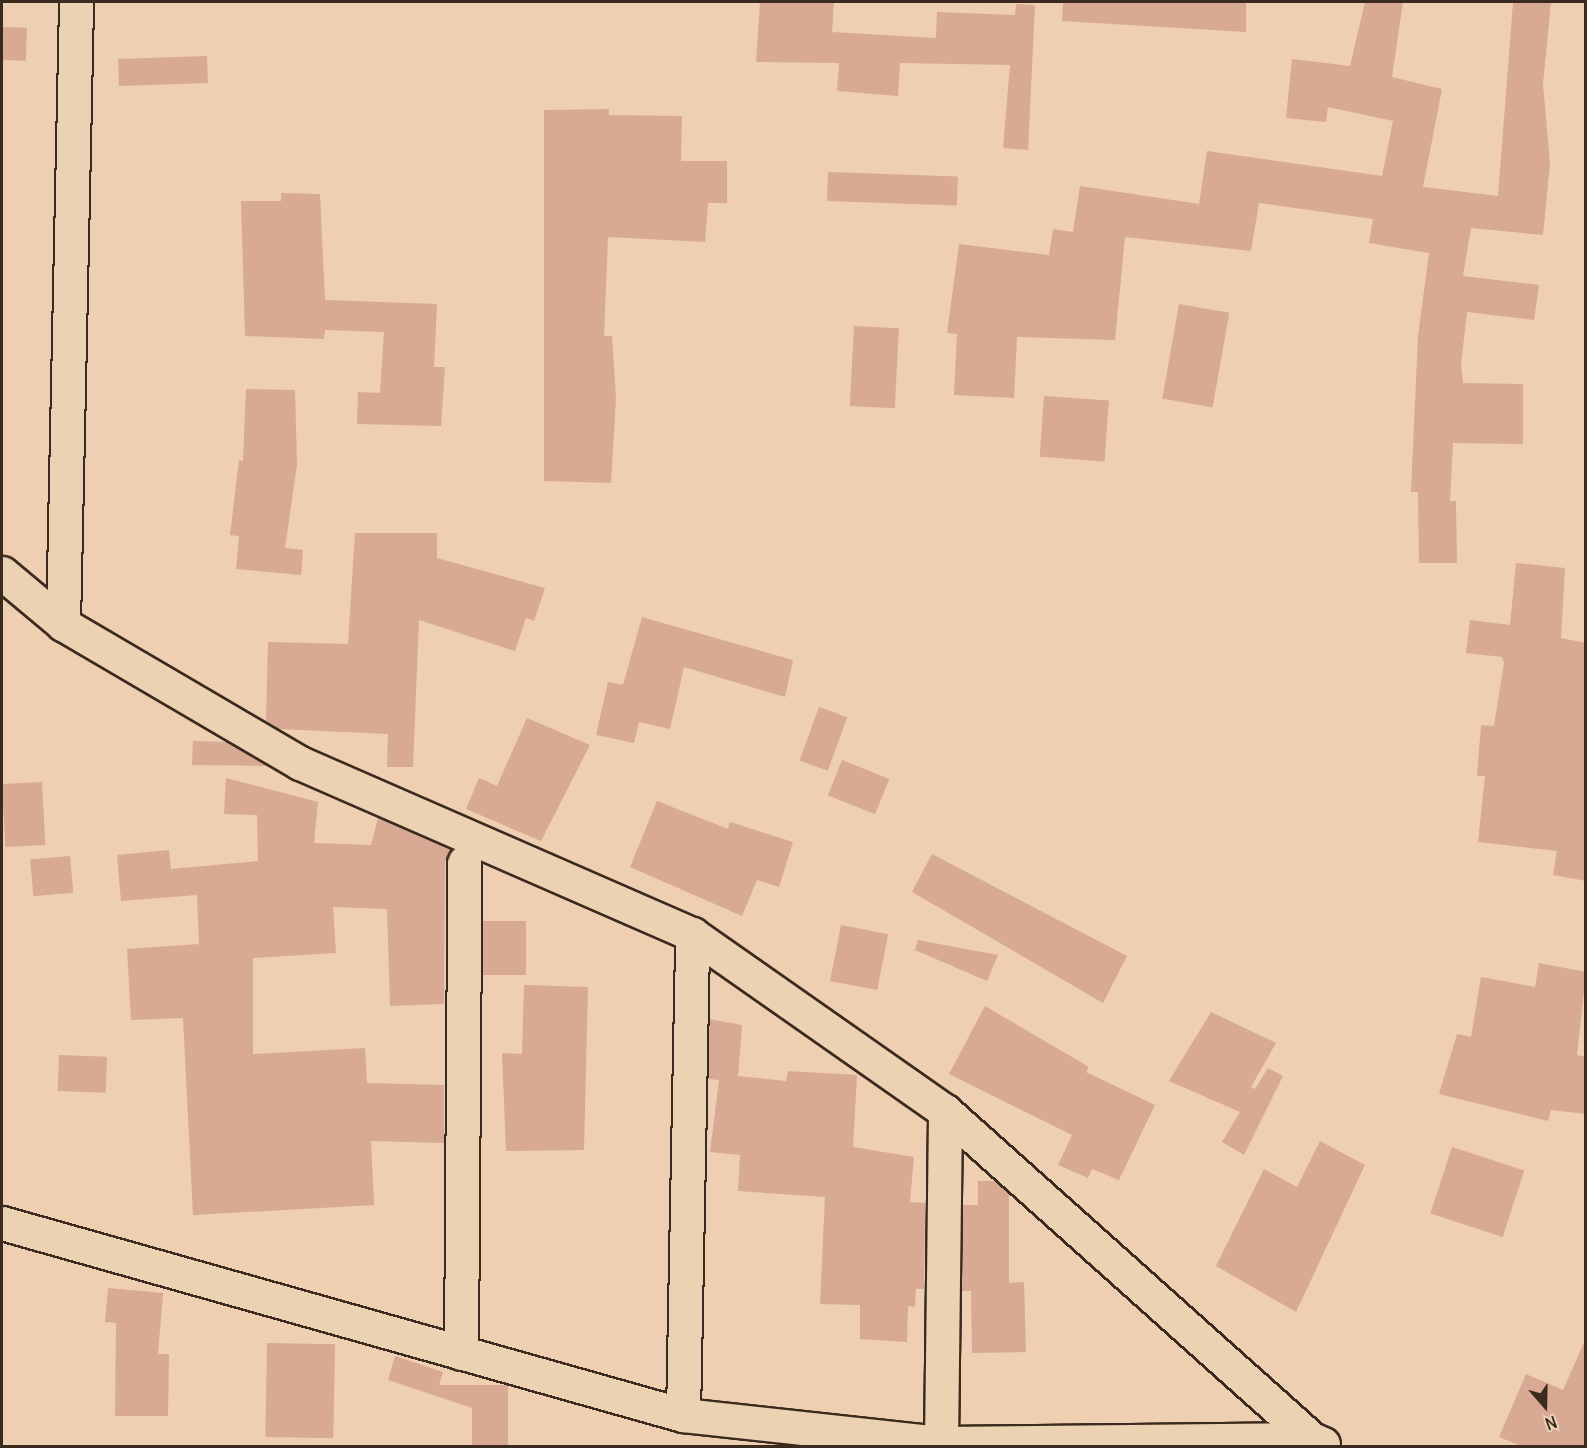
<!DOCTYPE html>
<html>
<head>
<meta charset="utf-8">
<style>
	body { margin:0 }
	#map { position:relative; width:1587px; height:1448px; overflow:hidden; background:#eecfb2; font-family:Delius,sans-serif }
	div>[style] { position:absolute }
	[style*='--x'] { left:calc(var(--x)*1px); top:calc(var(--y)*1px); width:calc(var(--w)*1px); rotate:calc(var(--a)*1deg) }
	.building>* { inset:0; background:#d8a993; transform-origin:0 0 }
	.roads { filter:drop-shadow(2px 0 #3b2a1e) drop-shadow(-2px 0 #3b2a1e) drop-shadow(0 2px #3b2a1e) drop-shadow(0 -2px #3b2a1e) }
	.minor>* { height:33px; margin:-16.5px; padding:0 16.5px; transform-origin:16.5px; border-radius:16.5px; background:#ebd2b3 }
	span { translate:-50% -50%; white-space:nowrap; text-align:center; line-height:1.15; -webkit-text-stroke:5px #ebd2b3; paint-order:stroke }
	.frame { position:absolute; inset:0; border:3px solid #3b2a1e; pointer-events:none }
	.north { position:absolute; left:1515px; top:1376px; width:60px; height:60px; -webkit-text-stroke:4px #ebd2b3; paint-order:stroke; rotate:160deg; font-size:16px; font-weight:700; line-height:24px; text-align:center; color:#3b2a1e }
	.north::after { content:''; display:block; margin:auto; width:21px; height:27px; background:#3b2a1e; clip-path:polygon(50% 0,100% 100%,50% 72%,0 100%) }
</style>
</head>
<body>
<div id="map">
	<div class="building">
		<i style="clip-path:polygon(760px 2px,834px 2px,832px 32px,936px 38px,937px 12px,1015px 15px,1016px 4px,1035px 5px,1028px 150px,1003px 148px,1010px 65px,900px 63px,898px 96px,837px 91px,839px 63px,756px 62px)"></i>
		<i style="clip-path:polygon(1063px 2px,1246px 2px,1246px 32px,1062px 21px)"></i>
		<i style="clip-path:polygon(1365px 2px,1403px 2px,1392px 77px,1442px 89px,1423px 187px,1498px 196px,1513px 2px,1551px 2px,1543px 84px,1550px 163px,1543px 235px,1471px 228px,1463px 276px,1539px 285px,1534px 320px,1467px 312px,1461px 365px,1463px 383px,1523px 384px,1523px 444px,1453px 443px,1450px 501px,1456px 501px,1457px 563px,1419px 563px,1418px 492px,1411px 492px,1418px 336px,1429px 253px,1369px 243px,1373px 219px,1259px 203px,1251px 251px,1125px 237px,1115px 340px,1017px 337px,1014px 398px,954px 395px,957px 334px,947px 333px,959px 244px,1049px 255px,1053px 229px,1073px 232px,1080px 186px,1199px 204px,1207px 151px,1382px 176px,1393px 121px,1328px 107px,1326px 122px,1286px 118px,1292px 59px,1350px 66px)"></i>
		<i style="left:2px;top:27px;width:25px;height:33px;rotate:2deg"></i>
		<i style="left:207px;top:56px;width:27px;height:89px;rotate:88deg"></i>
		<i style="clip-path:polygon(609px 109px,609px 115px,682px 116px,681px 161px,727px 161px,727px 203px,708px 203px,705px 242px,608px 237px,604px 336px,612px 336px,616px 399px,611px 483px,544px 481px,544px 110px)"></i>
		<i style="left:828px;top:172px;width:130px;height:29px;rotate:2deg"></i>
		<i style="clip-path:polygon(281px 193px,320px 194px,325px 300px,437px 304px,434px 367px,445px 367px,441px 426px,357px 424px,358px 392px,380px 393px,384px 332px,325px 330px,324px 339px,245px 336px,241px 201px,281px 201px)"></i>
		<i style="left:1179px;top:304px;width:51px;height:96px;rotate:10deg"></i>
		<i style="left:854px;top:326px;width:45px;height:80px;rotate:3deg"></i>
		<i style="clip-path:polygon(246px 389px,295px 390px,297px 464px,285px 548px,303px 550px,301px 575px,236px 569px,239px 536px,230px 535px,239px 460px,243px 461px)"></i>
		<i style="left:1044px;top:396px;width:65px;height:61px;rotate:4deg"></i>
		<i style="clip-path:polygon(355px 533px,437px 533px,437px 558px,545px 588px,534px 621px,526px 618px,515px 651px,419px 620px,413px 767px,387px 767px,388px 734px,279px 729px,266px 721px,268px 642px,348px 644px)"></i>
		<i style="clip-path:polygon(1516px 563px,1565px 568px,1561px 638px,1586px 643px,1586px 881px,1553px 875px,1557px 851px,1478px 842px,1485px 776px,1477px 776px,1481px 725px,1494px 726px,1504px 663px,1502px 657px,1466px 653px,1470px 620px,1510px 625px)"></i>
		<i style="clip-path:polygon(642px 617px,793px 660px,785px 697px,684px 667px,670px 729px,639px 722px,634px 743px,596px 735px,608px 682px,623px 685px)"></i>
		<i style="left:819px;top:707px;width:30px;height:57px;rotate:20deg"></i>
		<i style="clip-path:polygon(527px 718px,590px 745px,541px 841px,466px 809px,479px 778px,497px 786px)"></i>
		<i style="clip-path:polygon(193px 741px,227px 742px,268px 766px,192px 765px)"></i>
		<i style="left:842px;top:760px;width:51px;height:38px;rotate:22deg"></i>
		<i style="clip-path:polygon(226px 778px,318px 802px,314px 843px,371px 845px,378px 818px,451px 849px,445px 862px,444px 1004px,390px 1006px,387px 909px,333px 907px,336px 953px,253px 958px,253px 1054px,365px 1048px,367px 1083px,444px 1085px,444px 1143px,371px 1141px,374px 1205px,193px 1215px,183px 1018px,131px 1020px,127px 949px,199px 944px,197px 895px,121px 901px,117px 855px,169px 850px,171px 869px,258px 861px,257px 815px,224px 814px)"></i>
		<i style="left:42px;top:782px;width:63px;height:40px;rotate:87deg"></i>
		<i style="clip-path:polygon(657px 801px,728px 829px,730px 822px,793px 842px,779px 887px,757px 880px,742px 916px,630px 867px)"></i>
		<i style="clip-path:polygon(932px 854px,1127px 956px,1103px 1003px,912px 892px)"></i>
		<i style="left:70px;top:856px;width:37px;height:40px;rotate:85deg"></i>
		<i style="left:482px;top:921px;width:44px;height:54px"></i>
		<i style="left:841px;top:925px;width:48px;height:57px;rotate:11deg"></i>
		<i style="clip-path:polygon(918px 940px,998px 955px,987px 981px,915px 950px)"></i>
		<i style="clip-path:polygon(1539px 963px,1586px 972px,1577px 1055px,1586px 1057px,1586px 1114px,1551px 1110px,1548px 1121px,1439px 1094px,1457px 1034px,1471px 1037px,1481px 977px,1535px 987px)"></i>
		<i style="clip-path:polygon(524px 985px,588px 987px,584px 1150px,506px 1151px,502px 1053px,522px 1054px)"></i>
		<i style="clip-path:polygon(985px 1006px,1089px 1067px,1086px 1072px,1155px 1105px,1119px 1180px,1092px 1169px,1088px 1178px,1058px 1165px,1072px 1135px,949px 1074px)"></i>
		<i style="clip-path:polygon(1211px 1012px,1276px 1043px,1251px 1087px,1255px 1089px,1268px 1068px,1283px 1076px,1244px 1155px,1222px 1142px,1240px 1112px,1169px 1081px)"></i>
		<i style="clip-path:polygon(709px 1019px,742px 1025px,738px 1076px,786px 1081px,788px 1071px,857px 1075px,853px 1147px,914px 1157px,910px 1202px,925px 1203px,924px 1289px,916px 1289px,915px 1307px,908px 1306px,907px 1342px,860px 1339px,860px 1305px,820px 1304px,825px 1197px,738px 1191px,740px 1155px,710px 1152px,719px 1080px,708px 1079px)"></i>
		<i style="left:59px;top:1055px;width:48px;height:36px;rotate:2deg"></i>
		<i style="clip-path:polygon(1320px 1141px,1365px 1165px,1296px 1312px,1216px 1266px,1264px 1169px,1297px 1187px)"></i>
		<i style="left:1452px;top:1147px;width:76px;height:70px;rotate:18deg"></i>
		<i style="clip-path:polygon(978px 1181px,995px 1181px,1009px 1193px,1009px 1283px,1024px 1282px,1026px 1352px,972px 1353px,971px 1291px,962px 1291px,963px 1205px,978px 1205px)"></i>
		<i style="clip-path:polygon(108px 1288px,163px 1293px,158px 1354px,169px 1354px,168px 1416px,115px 1416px,116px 1323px,105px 1322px)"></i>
		<i style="clip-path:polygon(1586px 1338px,1586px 1446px,1521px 1446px,1499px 1437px,1526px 1374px,1563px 1390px)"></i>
		<i style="left:267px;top:1343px;width:68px;height:94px;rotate:1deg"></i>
		<i style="clip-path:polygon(395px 1356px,443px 1372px,439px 1385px,508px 1385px,508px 1446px,472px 1446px,472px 1408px,388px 1380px)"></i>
	</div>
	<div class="roads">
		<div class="minor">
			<i style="--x:2;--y:573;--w:80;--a:39.9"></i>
			<i style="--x:63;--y:624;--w:275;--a:30.4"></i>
			<i style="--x:300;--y:763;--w:428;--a:23.6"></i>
			<i style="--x:692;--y:934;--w:309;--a:35"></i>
			<i style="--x:945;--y:1111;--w:492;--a:41.8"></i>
			<i style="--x:63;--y:624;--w:622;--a:-88.8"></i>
			<i style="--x:2;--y:1223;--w:708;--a:15.75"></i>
			<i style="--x:683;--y:1415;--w:260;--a:6.2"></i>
			<i style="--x:941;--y:1443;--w:371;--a:-0.6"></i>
			<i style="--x:1312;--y:1439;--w:12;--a:24"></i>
			<i style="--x:461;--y:1353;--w:491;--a:-89.6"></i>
			<i style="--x:683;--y:1415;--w:481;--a:-88.9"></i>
			<i style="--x:941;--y:1443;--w:332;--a:-89.3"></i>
		</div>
	</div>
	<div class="frame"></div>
	<div class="north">N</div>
</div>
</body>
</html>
